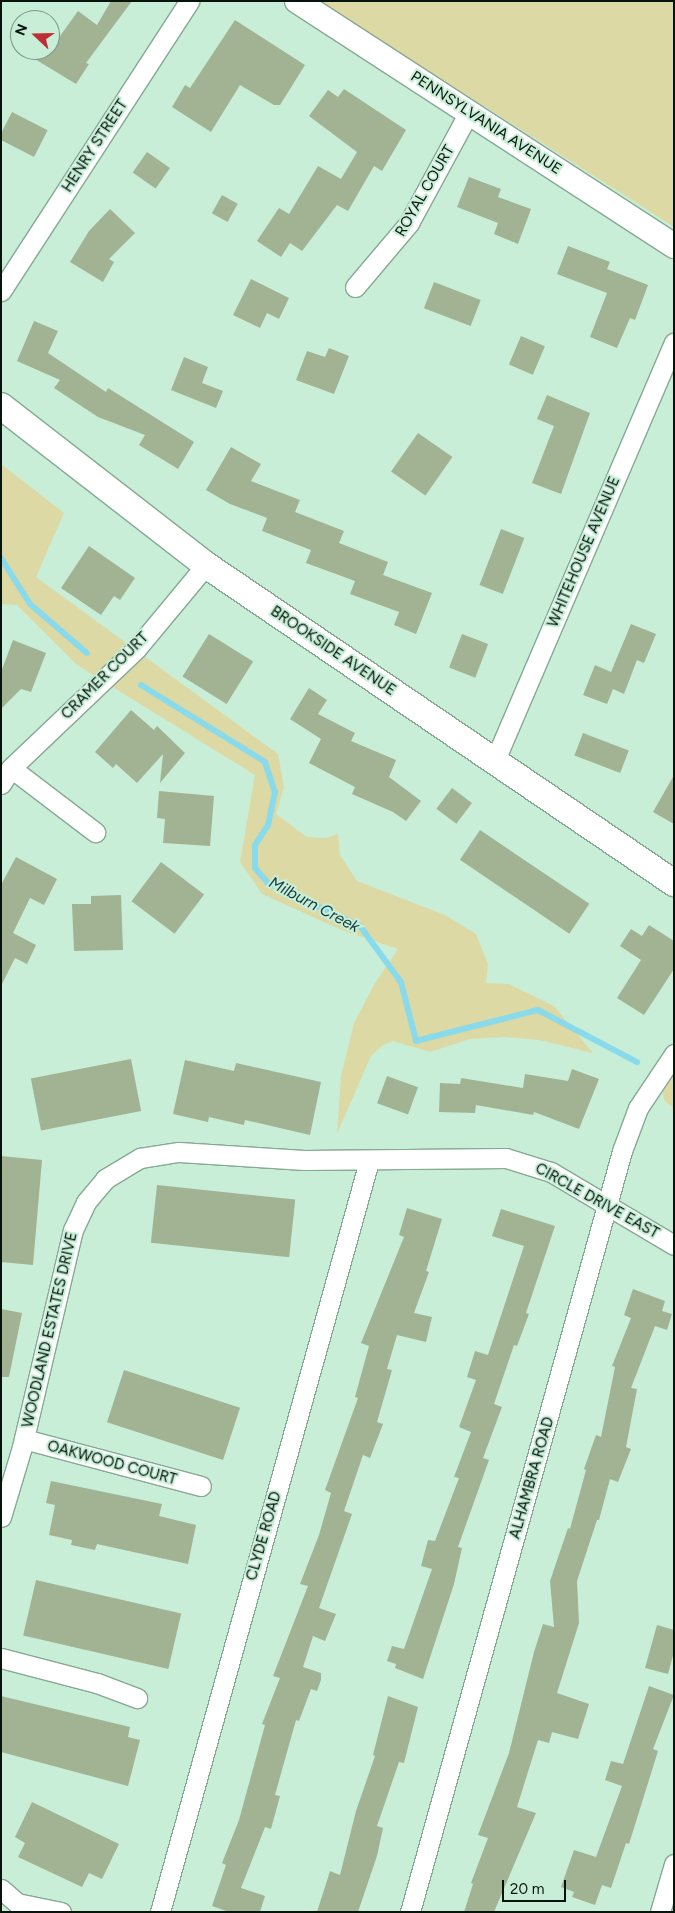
<!DOCTYPE html>
<html>
<head>
<meta charset="utf-8">
<style>
	body { margin:0 }
	#map { position:relative; width:675px; height:1913px; overflow:hidden; background:#c8eed7; font-family:Figtree,sans-serif }
	div>[style] { position:absolute }
	[style*='--x'] { left:calc(var(--x)*1px); top:calc(var(--y)*1px); width:calc(var(--w)*1px); rotate:calc(var(--a)*1deg) }
	.green>* { inset:0; background:#ddd9a4 }
	.stream>* { height:6px; margin:-3px; padding:0 3px; transform-origin:3px; border-radius:3px; background:#89daeb }
	.building>* { inset:0; background:#a1b392; transform-origin:0 0 }
	.roads { filter:drop-shadow(1px 0 #85a993) drop-shadow(-1px 0 #85a993) drop-shadow(0 1px #85a993) drop-shadow(0 -1px #85a993) }
	.minor>* { height:19px; margin:-9.5px; padding:0 9.5px; transform-origin:9.5px; border-radius:9.5px; background:#fff }
	.tertiary>* { height:24px; margin:-12px; padding:0 12px; transform-origin:12px; border-radius:12px; background:#fff }
	.secondary>* { height:26px; margin:-13px; padding:0 13px; transform-origin:13px; border-radius:13px; background:#fff }
	span { translate:-50% -50%; white-space:nowrap; text-align:center; line-height:1.15; -webkit-text-stroke:4px #c8eed7; paint-order:stroke }
	.street-label { font-size:15px; color:#07140c }
	.water-label { font-size:16px; color:#10383f; font-style:italic }
	.frame { position:absolute; inset:0; border:2px solid #07140c; pointer-events:none }
	.north { position:absolute; left:10px; top:10px; width:50px; height:50px; box-sizing:border-box; background:#c8eed7; border:1px solid #7b9786; border-radius:50%; rotate:291deg; font-size:14px; font-weight:700; line-height:20px; text-align:center; color:#07140c }
	.north::after { content:''; display:block; margin:auto; width:18px; height:22px; background:#be2e37; clip-path:polygon(50% 0,100% 100%,50% 72%,0 100%) }
	.scale { position:absolute; left:502px; top:1880px; width:64px; height:22px; box-sizing:border-box; border:2px solid #07140c; border-top:0; padding-left:6px; font-size:15px; line-height:18px; white-space:nowrap; color:#07140c; -webkit-text-stroke:4px #c8eed7; paint-order:stroke }
</style>
</head>
<body>
<div id="map">
	<div class="green">
		<i style="clip-path:polygon(319px 1px,674px 1px,674px 227px)"></i>
		<i style="clip-path:polygon(1px 464px,64px 513px,36px 577px,278px 754px,284px 787px,276px 814px,307px 837px,326px 838px,338px 834px,340px 855px,357px 881px,445px 915px,476px 934px,488px 964px,486px 983px,509px 984px,554px 1006px,593px 1053px,539px 1040px,504px 1037px,470px 1039px,430px 1052px,393px 1041px,383px 1045px,371px 1056px,337px 1134px,341px 1076px,354px 1023px,375px 983px,398px 949px,344px 931px,262px 894px,240px 862px,255px 775px,77px 665px,17px 605px,1px 604px)"></i>
		<i style="clip-path:polygon(674px 1066px,674px 1109px,664px 1100px,662px 1085px)"></i>
	</div>
	<div class="stream">
		<i style="--x:1;--y:558;--w:54;--a:57.8"></i>
		<i style="--x:30;--y:604;--w:75;--a:40.7"></i>
		<i style="--x:141;--y:685;--w:146;--a:31.8"></i>
		<i style="--x:265;--y:762;--w:32;--a:72"></i>
		<i style="--x:275;--y:792;--w:34;--a:102"></i>
		<i style="--x:268;--y:825;--w:24;--a:123"></i>
		<i style="--x:255;--y:845;--w:23;--a:90"></i>
		<i style="--x:255;--y:868;--w:20;--a:49"></i>
		<i style="--x:268;--y:883;--w:102;--a:25.1"></i>
		<i style="--x:360;--y:926;--w:69;--a:53.8"></i>
		<i style="--x:401;--y:982;--w:61;--a:75.7"></i>
		<i style="--x:416;--y:1041;--w:126;--a:-14.3"></i>
		<i style="--x:538;--y:1010;--w:112;--a:27.7"></i>
	</div>
	<div class="building">
		<i style="clip-path:polygon(111px 1px,132px 1px,86px 63px,89px 64px,76px 84px,20px 50px,50px 50px,78px 11px,97px 25px)"></i>
		<i style="clip-path:polygon(235px 20px,305px 65px,280px 105px,274px 105px,240px 85px,211px 132px,172px 107px,185px 85px,190px 88px)"></i>
		<i style="clip-path:polygon(344px 89px,406px 130px,382px 171px,374px 166px,348px 211px,337px 205px,302px 251px,290px 243px,281px 257px,257px 241px,279px 208px,289px 214px,318px 166px,341px 179px,357px 152px,309px 116px,328px 90px,338px 97px)"></i>
		<i style="left:12px;top:112px;width:40px;height:30px;rotate:27deg"></i>
		<i style="left:147px;top:152px;width:28px;height:25px;rotate:35deg"></i>
		<i style="clip-path:polygon(469px 177px,501px 189px,498px 197px,531px 209px,518px 244px,494px 234px,498px 223px,457px 207px)"></i>
		<i style="left:222px;top:195px;width:18px;height:21px;rotate:29deg"></i>
		<i style="clip-path:polygon(110px 209px,135px 233px,109px 259px,114px 262px,103px 282px,70px 262px,89px 231px)"></i>
		<i style="clip-path:polygon(568px 246px,610px 262px,607px 269px,648px 285px,635px 320px,630px 318px,617px 348px,590px 337px,607px 293px,557px 274px)"></i>
		<i style="clip-path:polygon(251px 279px,289px 298px,279px 319px,267px 313px,260px 328px,233px 315px)"></i>
		<i style="left:434px;top:282px;width:50px;height:28px;rotate:21deg"></i>
		<i style="clip-path:polygon(34px 321px,58px 331px,48px 353px,106px 392px,108px 388px,194px 442px,178px 469px,139px 445px,145px 435px,98px 417px,54px 388px,60px 380px,17px 361px)"></i>
		<i style="left:521px;top:336px;width:26px;height:31px;rotate:23deg"></i>
		<i style="clip-path:polygon(329px 348px,349px 356px,334px 394px,296px 380px,307px 351px,325px 357px)"></i>
		<i style="clip-path:polygon(184px 357px,208px 367px,202px 383px,223px 391px,216px 408px,171px 390px)"></i>
		<i style="clip-path:polygon(547px 395px,590px 413px,561px 494px,532px 483px,554px 426px,537px 419px)"></i>
		<i style="left:418px;top:433px;width:42px;height:47px;rotate:35deg"></i>
		<i style="clip-path:polygon(231px 447px,261px 464px,251px 481px,300px 500px,295px 512px,344px 531px,339px 543px,388px 562px,383px 575px,432px 593px,416px 634px,394px 625px,399px 612px,350px 594px,355px 581px,306px 563px,311px 550px,262px 531px,267px 518px,230px 504px,206px 490px)"></i>
		<i style="left:501px;top:529px;width:25px;height:60px;rotate:21deg"></i>
		<i style="clip-path:polygon(89px 546px,135px 578px,120px 600px,114px 596px,101px 615px,61px 588px)"></i>
		<i style="clip-path:polygon(631px 624px,656px 634px,644px 663px,637px 660px,624px 694px,613px 689px,607px 704px,583px 695px,595px 665px,611px 672px)"></i>
		<i style="left:209px;top:634px;width:52px;height:50px;rotate:32deg"></i>
		<i style="left:462px;top:634px;width:28px;height:36px;rotate:21deg"></i>
		<i style="clip-path:polygon(13px 640px,46px 653px,31px 692px,21px 689px,1px 709px,1px 672px)"></i>
		<i style="clip-path:polygon(309px 688px,327px 700px,318px 714px,355px 733px,351px 741px,396px 760px,389px 777px,421px 801px,406px 821px,393px 812px,352px 794px,355px 787px,309px 763px,321px 739px,290px 719px)"></i>
		<i style="clip-path:polygon(131px 710px,154px 730px,157px 726px,185px 753px,160px 783px,163px 754px,137px 783px,116px 764px,113px 768px,95px 752px)"></i>
		<i style="left:583px;top:733px;width:49px;height:24px;rotate:21deg"></i>
		<i style="clip-path:polygon(674px 775px,674px 824px,653px 812px)"></i>
		<i style="left:452px;top:788px;width:25px;height:26px;rotate:37deg"></i>
		<i style="clip-path:polygon(159px 791px,214px 796px,210px 846px,163px 843px,165px 819px,157px 818px)"></i>
		<i style="left:480px;top:830px;width:132px;height:36px;rotate:34deg"></i>
		<i style="clip-path:polygon(16px 857px,57px 879px,44px 905px,30px 898px,13px 933px,36px 945px,27px 964px,15px 958px,1px 986px,1px 885px)"></i>
		<i style="left:161px;top:862px;width:54px;height:49px;rotate:37deg"></i>
		<i style="clip-path:polygon(121px 895px,123px 950px,74px 951px,72px 904px,91px 904px,91px 896px)"></i>
		<i style="clip-path:polygon(649px 925px,674px 941px,674px 969px,644px 1015px,617px 998px,641px 960px,620px 946px,631px 929px,642px 936px)"></i>
		<i style="left:131px;top:1059px;width:53px;height:102px;rotate:79deg"></i>
		<i style="clip-path:polygon(185px 1060px,234px 1071px,236px 1063px,321px 1082px,310px 1135px,245px 1120px,244px 1125px,209px 1117px,208px 1122px,173px 1114px)"></i>
		<i style="clip-path:polygon(572px 1069px,599px 1079px,579px 1129px,534px 1112px,533px 1115px,476px 1105px,475px 1113px,439px 1112px,440px 1083px,460px 1084px,461px 1078px,523px 1088px,525px 1074px,568px 1081px)"></i>
		<i style="left:387px;top:1076px;width:33px;height:29px;rotate:20deg"></i>
		<i style="clip-path:polygon(1px 1156px,42px 1160px,33px 1265px,1px 1262px)"></i>
		<i style="left:157px;top:1185px;width:139px;height:58px;rotate:6deg"></i>
		<i style="clip-path:polygon(407px 1208px,442px 1219px,426px 1271px,429px 1272px,414px 1313px,432px 1317px,426px 1342px,397px 1335px,387px 1369px,392px 1370px,377px 1422px,383px 1424px,370px 1458px,363px 1455px,344px 1511px,352px 1514px,319px 1608px,336px 1614px,325px 1641px,313px 1636px,303px 1667px,321px 1673px,321px 1680px,317px 1691px,311px 1689px,299px 1721px,296px 1720px,275px 1795px,280px 1796px,271px 1829px,265px 1827px,241px 1888px,265px 1896px,260px 1912px,229px 1912px,212px 1906px,226px 1865px,222px 1863px,239px 1820px,265px 1725px,262px 1724px,280px 1678px,273px 1676px,308px 1586px,300px 1584px,319px 1535px,331px 1493px,325px 1490px,358px 1398px,355px 1397px,369px 1346px,361px 1343px,404px 1237px,399px 1235px)"></i>
		<i style="clip-path:polygon(501px 1209px,555px 1226px,526px 1313px,529px 1314px,517px 1346px,514px 1345px,494px 1404px,502px 1407px,483px 1458px,489px 1460px,458px 1547px,462px 1548px,454px 1584px,423px 1679px,395px 1668px,396px 1664px,387px 1661px,392px 1646px,404px 1649px,432px 1569px,421px 1566px,428px 1540px,435px 1541px,459px 1478px,454px 1477px,471px 1432px,459px 1427px,476px 1380px,467px 1377px,475px 1351px,488px 1355px,524px 1246px,492px 1236px)"></i>
		<i style="clip-path:polygon(633px 1289px,665px 1301px,662px 1311px,672px 1314px,667px 1330px,655px 1326px,631px 1388px,637px 1389px,626px 1447px,631px 1449px,618px 1482px,610px 1479px,599px 1520px,597px 1520px,577px 1581px,579px 1623px,557px 1693px,589px 1704px,578px 1739px,552px 1732px,549px 1743px,538px 1740px,517px 1807px,536px 1813px,494px 1912px,464px 1912px,473px 1884px,471px 1883px,488px 1838px,478px 1835px,509px 1753px,534px 1652px,543px 1624px,554px 1627px,550px 1581px,568px 1528px,570px 1529px,586px 1470px,584px 1469px,596px 1435px,601px 1437px,615px 1367px,612px 1366px,631px 1318px,624px 1315px)"></i>
		<i style="clip-path:polygon(1px 1309px,22px 1313px,9px 1377px,1px 1377px)"></i>
		<i style="left:124px;top:1370px;width:122px;height:55px;rotate:18deg"></i>
		<i style="clip-path:polygon(51px 1481px,162px 1504px,159px 1516px,196px 1525px,188px 1564px,97px 1544px,95px 1550px,71px 1545px,72px 1540px,49px 1535px,55px 1505px,46px 1503px)"></i>
		<i style="left:36px;top:1580px;width:149px;height:57px;rotate:13deg"></i>
		<i style="clip-path:polygon(657px 1625px,674px 1630px,674px 1652px,668px 1674px,645px 1668px)"></i>
		<i style="clip-path:polygon(649px 1686px,674px 1695px,653px 1749px,658px 1751px,629px 1844px,626px 1843px,611px 1888px,602px 1885px,595px 1905px,572px 1897px,574px 1892px,561px 1887px,574px 1850px,596px 1857px,622px 1786px,605px 1780px,611px 1761px,623px 1764px)"></i>
		<i style="clip-path:polygon(1px 1696px,130px 1727px,128px 1737px,140px 1740px,128px 1786px,1px 1752px)"></i>
		<i style="clip-path:polygon(388px 1696px,418px 1707px,404px 1763px,399px 1762px,377px 1826px,383px 1828px,377px 1856px,358px 1912px,317px 1912px,330px 1871px,340px 1875px,356px 1811px,375px 1756px,373px 1755px)"></i>
		<i style="clip-path:polygon(32px 1802px,119px 1844px,102px 1879px,89px 1873px,82px 1887px,18px 1857px,25px 1843px,15px 1837px)"></i>
	</div>
	<div class="roads">
		<div class="minor">
			<i style="--x:355;--y:287;--w:84;--a:-49.8"></i>
			<i style="--x:409;--y:223;--w:126;--a:-61.6"></i>
			<i style="--x:1;--y:291;--w:346;--a:-57"></i>
			<i style="--x:495;--y:760;--w:454;--a:-66.8"></i>
			<i style="--x:11;--y:768;--w:106;--a:37.3"></i>
			<i style="--x:1;--y:784;--w:19;--a:-58"></i>
			<i style="--x:11;--y:768;--w:174;--a:-43.6"></i>
			<i style="--x:137;--y:648;--w:108;--a:-50.3"></i>
			<i style="--x:24;--y:1439;--w:183;--a:14.9"></i>
			<i style="--x:1;--y:1517;--w:73;--a:-73.3"></i>
			<i style="--x:22;--y:1447;--w:223;--a:-76.8"></i>
			<i style="--x:73;--y:1230;--w:31;--a:-65"></i>
			<i style="--x:86;--y:1202;--w:30;--a:-50"></i>
			<i style="--x:105;--y:1179;--w:41;--a:-31"></i>
			<i style="--x:140;--y:1158;--w:39;--a:-9"></i>
			<i style="--x:179;--y:1152;--w:125;--a:3.7"></i>
			<i style="--x:304;--y:1160;--w:202;--a:-0.6"></i>
			<i style="--x:506;--y:1158;--w:47;--a:17.3"></i>
			<i style="--x:551;--y:1172;--w:143;--a:30.7"></i>
			<i style="--x:1;--y:1658;--w:99;--a:14.6"></i>
			<i style="--x:97;--y:1683;--w:43;--a:20.6"></i>
			<i style="--x:1;--y:1889;--w:21;--a:41"></i>
			<i style="--x:17;--y:1903;--w:45;--a:11.6"></i>
			<i style="--x:160;--y:1912;--w:780;--a:-74.45"></i>
			<i style="--x:410;--y:1912;--w:790;--a:-74.43"></i>
			<i style="--x:622;--y:1151;--w:46;--a:-69.6"></i>
			<i style="--x:638;--y:1108;--w:65;--a:-56.3"></i>
			<i style="--x:660;--y:1912;--w:50;--a:-73.7"></i>
		</div>
		<div class="tertiary">
			<i style="--x:297;--y:1;--w:450;--a:33"></i>
		</div>
		<div class="secondary">
			<i style="--x:1;--y:406;--w:259;--a:37.8"></i>
			<i style="--x:206;--y:565;--w:566;--a:34.2"></i>
		</div>
	</div>
	<div class="street-label">
		<span style="left:486px;top:123px;rotate:33deg">PENNSYLVANIA AVENUE</span>
		<span style="left:95px;top:146px;rotate:-57deg">HENRY STREET</span>
		<span style="left:425px;top:191px;rotate:-60deg">ROYAL COURT</span>
		<span style="left:584px;top:552px;rotate:-67deg">WHITEHOUSE AVENUE</span>
		<span style="left:333px;top:651px;rotate:34deg">BROOKSIDE AVENUE</span>
		<span style="left:105px;top:676px;rotate:-45deg">CRAMER COURT</span>
		<span style="left:597px;top:1201px;rotate:29deg">CIRCLE DRIVE EAST</span>
		<span style="left:50px;top:1330px;rotate:-77deg">WOODLAND ESTATES DRIVE</span>
		<span style="left:112px;top:1463px;rotate:15deg">OAKWOOD COURT</span>
		<span style="left:532px;top:1478px;rotate:-74deg">ALHAMBRA ROAD</span>
		<span style="left:264px;top:1536px;rotate:-74deg">CLYDE ROAD</span>
	</div>
	<div class="water-label">
		<span style="left:314px;top:905px;rotate:28deg">Milburn Creek</span>
	</div>
	<div class="frame"></div>
	<div class="north">N</div>
	<div class="scale">20 m</div>
</div>
</body>
</html>
